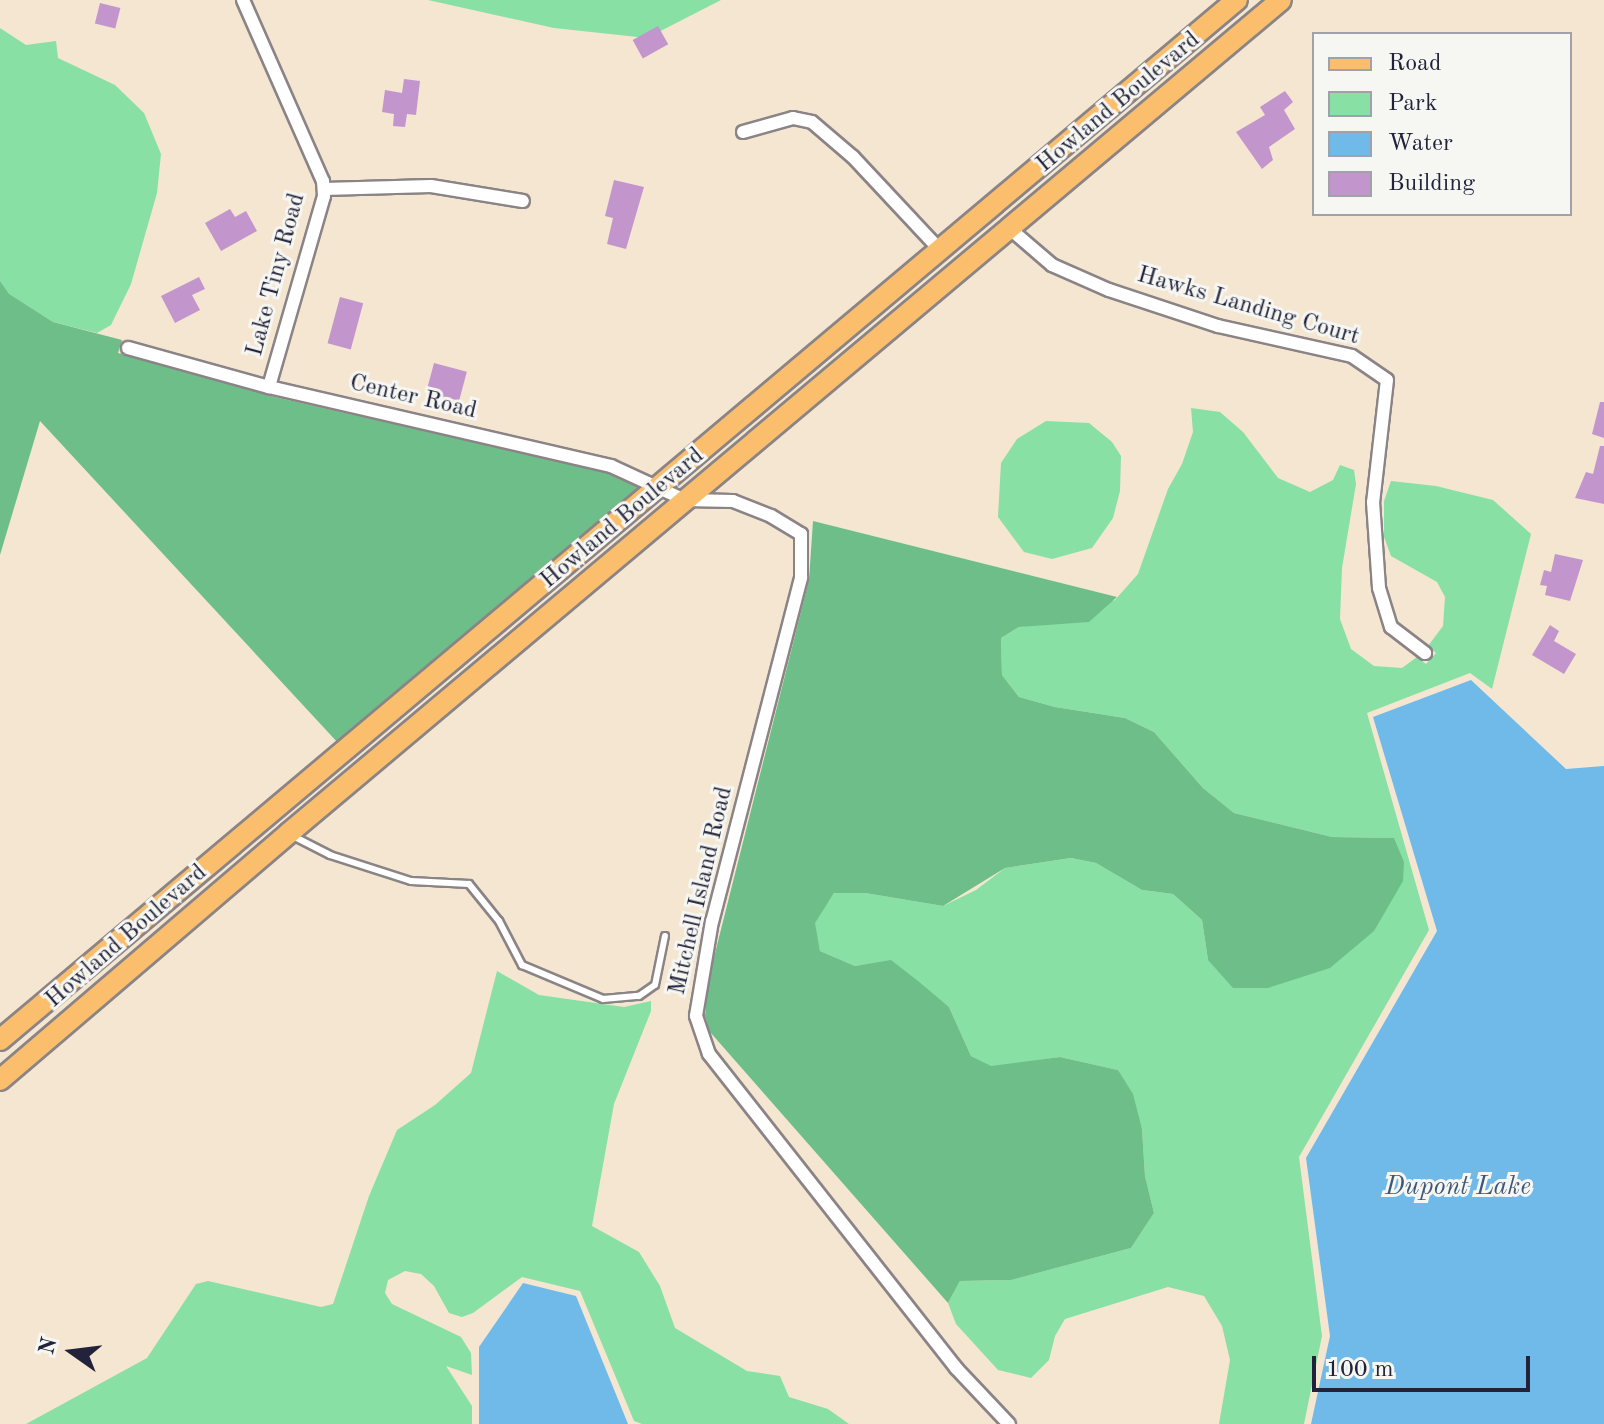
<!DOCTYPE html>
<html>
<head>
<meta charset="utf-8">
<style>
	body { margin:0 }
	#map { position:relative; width:1604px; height:1424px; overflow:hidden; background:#f4e6d1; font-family:"Old Standard TT",serif }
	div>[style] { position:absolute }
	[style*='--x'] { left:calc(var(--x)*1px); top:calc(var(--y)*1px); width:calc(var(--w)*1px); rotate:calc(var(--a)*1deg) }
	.green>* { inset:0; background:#88e0a4 }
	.forest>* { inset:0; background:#6ebe8a }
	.water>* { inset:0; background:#6fbae9 }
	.building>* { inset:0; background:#c296cc; transform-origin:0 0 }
	.roads { filter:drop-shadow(2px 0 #8b8486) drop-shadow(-2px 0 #8b8486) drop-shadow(0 2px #8b8486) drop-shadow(0 -2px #8b8486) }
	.service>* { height:6px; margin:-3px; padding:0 3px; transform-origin:3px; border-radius:3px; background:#fff }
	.minor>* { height:12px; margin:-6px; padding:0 6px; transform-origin:6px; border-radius:6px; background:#fff }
	.primary>* { height:20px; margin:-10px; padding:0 10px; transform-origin:10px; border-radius:10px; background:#fabe6d }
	span { translate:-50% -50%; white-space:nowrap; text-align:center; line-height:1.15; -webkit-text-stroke:6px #f6f6f2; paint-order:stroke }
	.street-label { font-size:24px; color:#22223b }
	.water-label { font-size:26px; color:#3d5778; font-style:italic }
	.legend { position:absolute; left:1312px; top:32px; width:260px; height:184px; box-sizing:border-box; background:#f6f6f2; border:2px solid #a1a1a9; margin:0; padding:10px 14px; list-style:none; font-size:24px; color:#22223b }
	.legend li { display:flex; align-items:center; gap:16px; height:40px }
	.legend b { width:40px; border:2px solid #a1a1a9 }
	.north { position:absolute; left:32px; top:1312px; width:80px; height:80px; -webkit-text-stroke:6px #f6f6f2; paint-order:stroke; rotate:284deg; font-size:22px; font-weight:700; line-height:32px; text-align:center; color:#22223b }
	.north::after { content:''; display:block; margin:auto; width:28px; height:36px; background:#22223b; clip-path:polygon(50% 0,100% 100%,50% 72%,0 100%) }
	.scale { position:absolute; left:1312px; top:1356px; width:218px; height:36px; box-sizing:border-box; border:4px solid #22223b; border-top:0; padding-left:10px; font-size:24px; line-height:28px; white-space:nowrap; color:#22223b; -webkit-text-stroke:6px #f6f6f2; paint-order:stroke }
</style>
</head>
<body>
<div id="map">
	<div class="green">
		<i style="clip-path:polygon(428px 0,721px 0,647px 38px,554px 28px)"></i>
		<i style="clip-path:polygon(0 28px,26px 45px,56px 41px,58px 58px,115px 85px,144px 113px,161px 154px,157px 193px,131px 284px,111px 325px,97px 333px,53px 322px,8px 294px,0 281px)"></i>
		<i style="clip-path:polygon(1191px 408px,1220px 412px,1243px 432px,1278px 478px,1310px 492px,1333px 480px,1340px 465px,1354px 470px,1356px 484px,1342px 568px,1340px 619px,1351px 649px,1374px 666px,1402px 668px,1417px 657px,1426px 664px,1436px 653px,1428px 646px,1443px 626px,1445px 597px,1437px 582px,1391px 556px,1384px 537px,1384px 501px,1391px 481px,1436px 486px,1493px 500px,1531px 534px,1492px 689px,1470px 673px,1367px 713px,1429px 930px,1299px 1157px,1322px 1336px,1304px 1424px,1219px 1424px,1230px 1360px,1222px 1326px,1204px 1296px,1168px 1287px,1065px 1319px,1055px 1336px,1049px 1360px,1031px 1378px,998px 1370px,956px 1324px,948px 1303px,960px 1281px,1011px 1280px,1131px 1248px,1154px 1213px,1145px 1176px,1142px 1129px,1118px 1070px,1060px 1057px,991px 1067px,971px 1056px,949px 1007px,891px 961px,855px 966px,820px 951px,814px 923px,834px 893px,865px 893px,943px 906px,976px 890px,1005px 868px,1071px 858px,1096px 863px,1142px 890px,1173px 894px,1202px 920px,1208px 960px,1394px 838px,1332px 837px,1234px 813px,1203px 788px,1154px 732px,1125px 718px,1055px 707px,1019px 697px,1002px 675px,1001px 638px,1019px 627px,1048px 623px,1115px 600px,1138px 574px,1168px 489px,1182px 464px,1193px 432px)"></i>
		<i style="clip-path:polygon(1046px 421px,1089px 423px,1112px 442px,1121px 456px,1120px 491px,1113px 518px,1092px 548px,1052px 559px,1024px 552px,998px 517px,1001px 463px,1017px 439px)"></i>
		<i style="clip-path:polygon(497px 971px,539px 995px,624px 1007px,651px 1001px,651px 1011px,614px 1104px,592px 1226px,639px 1252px,660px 1286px,675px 1328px,747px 1371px,780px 1376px,789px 1397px,828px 1409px,849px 1424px,642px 1424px,634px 1421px,580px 1291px,522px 1277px,473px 1313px,462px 1317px,449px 1313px,434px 1286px,421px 1274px,405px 1271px,388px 1280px,385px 1293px,392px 1304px,461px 1337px,471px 1353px,472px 1375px,446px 1366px,472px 1406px,472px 1424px,26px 1424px,147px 1358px,196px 1284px,208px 1281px,321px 1307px,333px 1304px,369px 1196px,397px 1130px,435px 1105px,471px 1073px)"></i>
	</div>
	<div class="forest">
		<i style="clip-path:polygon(0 281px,9px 294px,53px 322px,122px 340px,118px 353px,275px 397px,609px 473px,643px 489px,339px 744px,40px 421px,0 555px)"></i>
		<i style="clip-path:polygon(813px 521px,1117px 597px,1089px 622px,1019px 627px,1001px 638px,1002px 675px,1019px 697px,1055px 707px,1125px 718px,1154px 732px,1203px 788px,1234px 813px,1332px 837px,1394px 838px,1404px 862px,1403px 881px,1374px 931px,1330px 968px,1268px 988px,1233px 988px,1208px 960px,1202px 920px,1173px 894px,1142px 890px,1096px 863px,1071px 858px,1005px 868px,943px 906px,865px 893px,834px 893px,815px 923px,820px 951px,855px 966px,891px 960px,918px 981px,949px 1007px,971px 1056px,991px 1066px,1060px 1057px,1118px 1070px,1133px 1094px,1142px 1129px,1145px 1176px,1154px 1213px,1131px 1248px,1011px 1280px,960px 1281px,948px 1303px,710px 1032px,705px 1016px,708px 981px,809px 580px)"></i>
	</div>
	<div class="water">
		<i style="clip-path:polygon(1471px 680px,1566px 769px,1604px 766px,1604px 1424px,1311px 1424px,1330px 1336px,1306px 1158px,1437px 931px,1373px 717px)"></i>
		<i style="clip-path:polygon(523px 1283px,576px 1296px,628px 1424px,479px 1424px,479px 1347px)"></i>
	</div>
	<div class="building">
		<i style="left:100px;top:3px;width:21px;height:21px;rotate:14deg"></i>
		<i style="left:658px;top:26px;width:21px;height:29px;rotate:61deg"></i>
		<i style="clip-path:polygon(404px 79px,420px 81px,416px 115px,407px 114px,405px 127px,393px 126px,394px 114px,382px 112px,385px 90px,402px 93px)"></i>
		<i style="clip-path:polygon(1285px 91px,1293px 102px,1284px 110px,1295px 129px,1269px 147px,1273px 160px,1262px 169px,1236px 132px,1265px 115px,1260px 107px)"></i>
		<i style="clip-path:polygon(614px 180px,644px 187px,626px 249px,607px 244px,613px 218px,605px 216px)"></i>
		<i style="clip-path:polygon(230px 209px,235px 217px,246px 211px,257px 231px,221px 251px,205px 223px)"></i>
		<i style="clip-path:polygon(199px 277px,205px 289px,192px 295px,200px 310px,175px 323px,161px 296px)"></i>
		<i style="left:340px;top:297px;width:24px;height:48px;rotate:15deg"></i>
		<i style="left:434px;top:363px;width:34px;height:30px;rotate:15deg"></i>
		<i style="clip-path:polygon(1600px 402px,1604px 402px,1604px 438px,1592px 434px)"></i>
		<i style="clip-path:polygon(1600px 446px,1604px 446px,1604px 504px,1575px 498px,1586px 472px,1593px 474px)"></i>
		<i style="clip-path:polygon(1555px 554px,1583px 560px,1570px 601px,1545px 595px,1547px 586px,1540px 585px,1544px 570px,1551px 572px)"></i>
		<i style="clip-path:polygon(1550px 625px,1559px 631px,1554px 641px,1576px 654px,1564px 674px,1532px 655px)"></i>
	</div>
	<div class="roads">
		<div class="service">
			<i style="--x:291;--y:835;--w:44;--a:27.1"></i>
			<i style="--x:330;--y:855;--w:85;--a:17.8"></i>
			<i style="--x:411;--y:881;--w:58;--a:3"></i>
			<i style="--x:469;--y:884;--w:48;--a:51"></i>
			<i style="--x:499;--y:921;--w:50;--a:62.4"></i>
			<i style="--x:522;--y:965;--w:88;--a:22.8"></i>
			<i style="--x:603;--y:999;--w:36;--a:-5"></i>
			<i style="--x:639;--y:996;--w:19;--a:-35"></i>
			<i style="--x:655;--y:985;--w:50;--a:-78.5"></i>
		</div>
		<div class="minor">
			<i style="--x:243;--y:0;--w:198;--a:66.2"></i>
			<i style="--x:323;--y:181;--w:15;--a:86"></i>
			<i style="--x:324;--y:196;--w:199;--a:106.1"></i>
			<i style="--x:743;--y:132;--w:52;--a:-15.6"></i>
			<i style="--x:793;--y:118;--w:19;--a:12"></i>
			<i style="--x:812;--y:122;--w:54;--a:40.5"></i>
			<i style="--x:853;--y:157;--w:129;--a:46.9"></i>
			<i style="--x:324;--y:189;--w:107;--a:-1.6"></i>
			<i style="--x:431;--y:186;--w:93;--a:9.3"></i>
			<i style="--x:1009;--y:228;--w:57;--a:40.7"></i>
			<i style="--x:1052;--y:265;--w:62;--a:23.7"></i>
			<i style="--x:1109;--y:290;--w:115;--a:18.3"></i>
			<i style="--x:1218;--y:326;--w:137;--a:12.6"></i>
			<i style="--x:1352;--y:356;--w:42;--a:34.4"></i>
			<i style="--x:1387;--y:380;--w:123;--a:96.5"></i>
			<i style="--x:1373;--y:502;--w:86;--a:86"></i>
			<i style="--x:1379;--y:588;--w:41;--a:72.9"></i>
			<i style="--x:1391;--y:627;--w:43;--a:37.4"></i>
			<i style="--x:128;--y:348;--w:146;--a:15.5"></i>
			<i style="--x:269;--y:387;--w:351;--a:13"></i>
			<i style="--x:611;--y:466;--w:81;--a:24.7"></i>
			<i style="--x:685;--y:500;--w:48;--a:1.2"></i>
			<i style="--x:733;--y:501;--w:41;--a:21.5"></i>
			<i style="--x:771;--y:516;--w:35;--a:31"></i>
			<i style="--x:801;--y:534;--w:44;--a:90"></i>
			<i style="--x:801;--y:578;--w:354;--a:104.5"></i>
			<i style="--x:712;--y:921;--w:96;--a:99.6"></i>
			<i style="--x:696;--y:1016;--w:40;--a:71.1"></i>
			<i style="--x:709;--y:1054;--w:400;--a:51.8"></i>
			<i style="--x:956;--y:1368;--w:77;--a:46.6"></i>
		</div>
		<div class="primary">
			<i style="--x:0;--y:1040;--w:1616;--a:-40.06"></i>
			<i style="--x:0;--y:1080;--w:380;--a:-40.5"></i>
			<i style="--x:289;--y:833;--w:1295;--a:-40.02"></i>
		</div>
	</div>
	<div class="street-label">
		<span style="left:1119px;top:103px;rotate:-40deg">Howland Boulevard</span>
		<span style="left:277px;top:275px;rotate:-75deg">Lake Tiny Road</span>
		<span style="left:1248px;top:307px;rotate:16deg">Hawks Landing Court</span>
		<span style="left:413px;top:398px;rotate:13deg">Center Road</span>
		<span style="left:623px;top:519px;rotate:-40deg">Howland Boulevard</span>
		<span style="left:702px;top:891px;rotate:-77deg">Mitchell Island Road</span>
		<span style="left:127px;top:937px;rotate:-41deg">Howland Boulevard</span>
	</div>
	<div class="water-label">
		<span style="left:1458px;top:1188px">Dupont Lake</span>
	</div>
	<ul class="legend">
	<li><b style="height:10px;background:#fabe6d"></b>Road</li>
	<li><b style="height:22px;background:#88e0a4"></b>Park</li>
	<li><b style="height:22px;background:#6fbae9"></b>Water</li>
	<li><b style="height:22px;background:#c296cc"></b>Building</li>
	</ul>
	<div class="north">N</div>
	<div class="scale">100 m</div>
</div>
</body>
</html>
